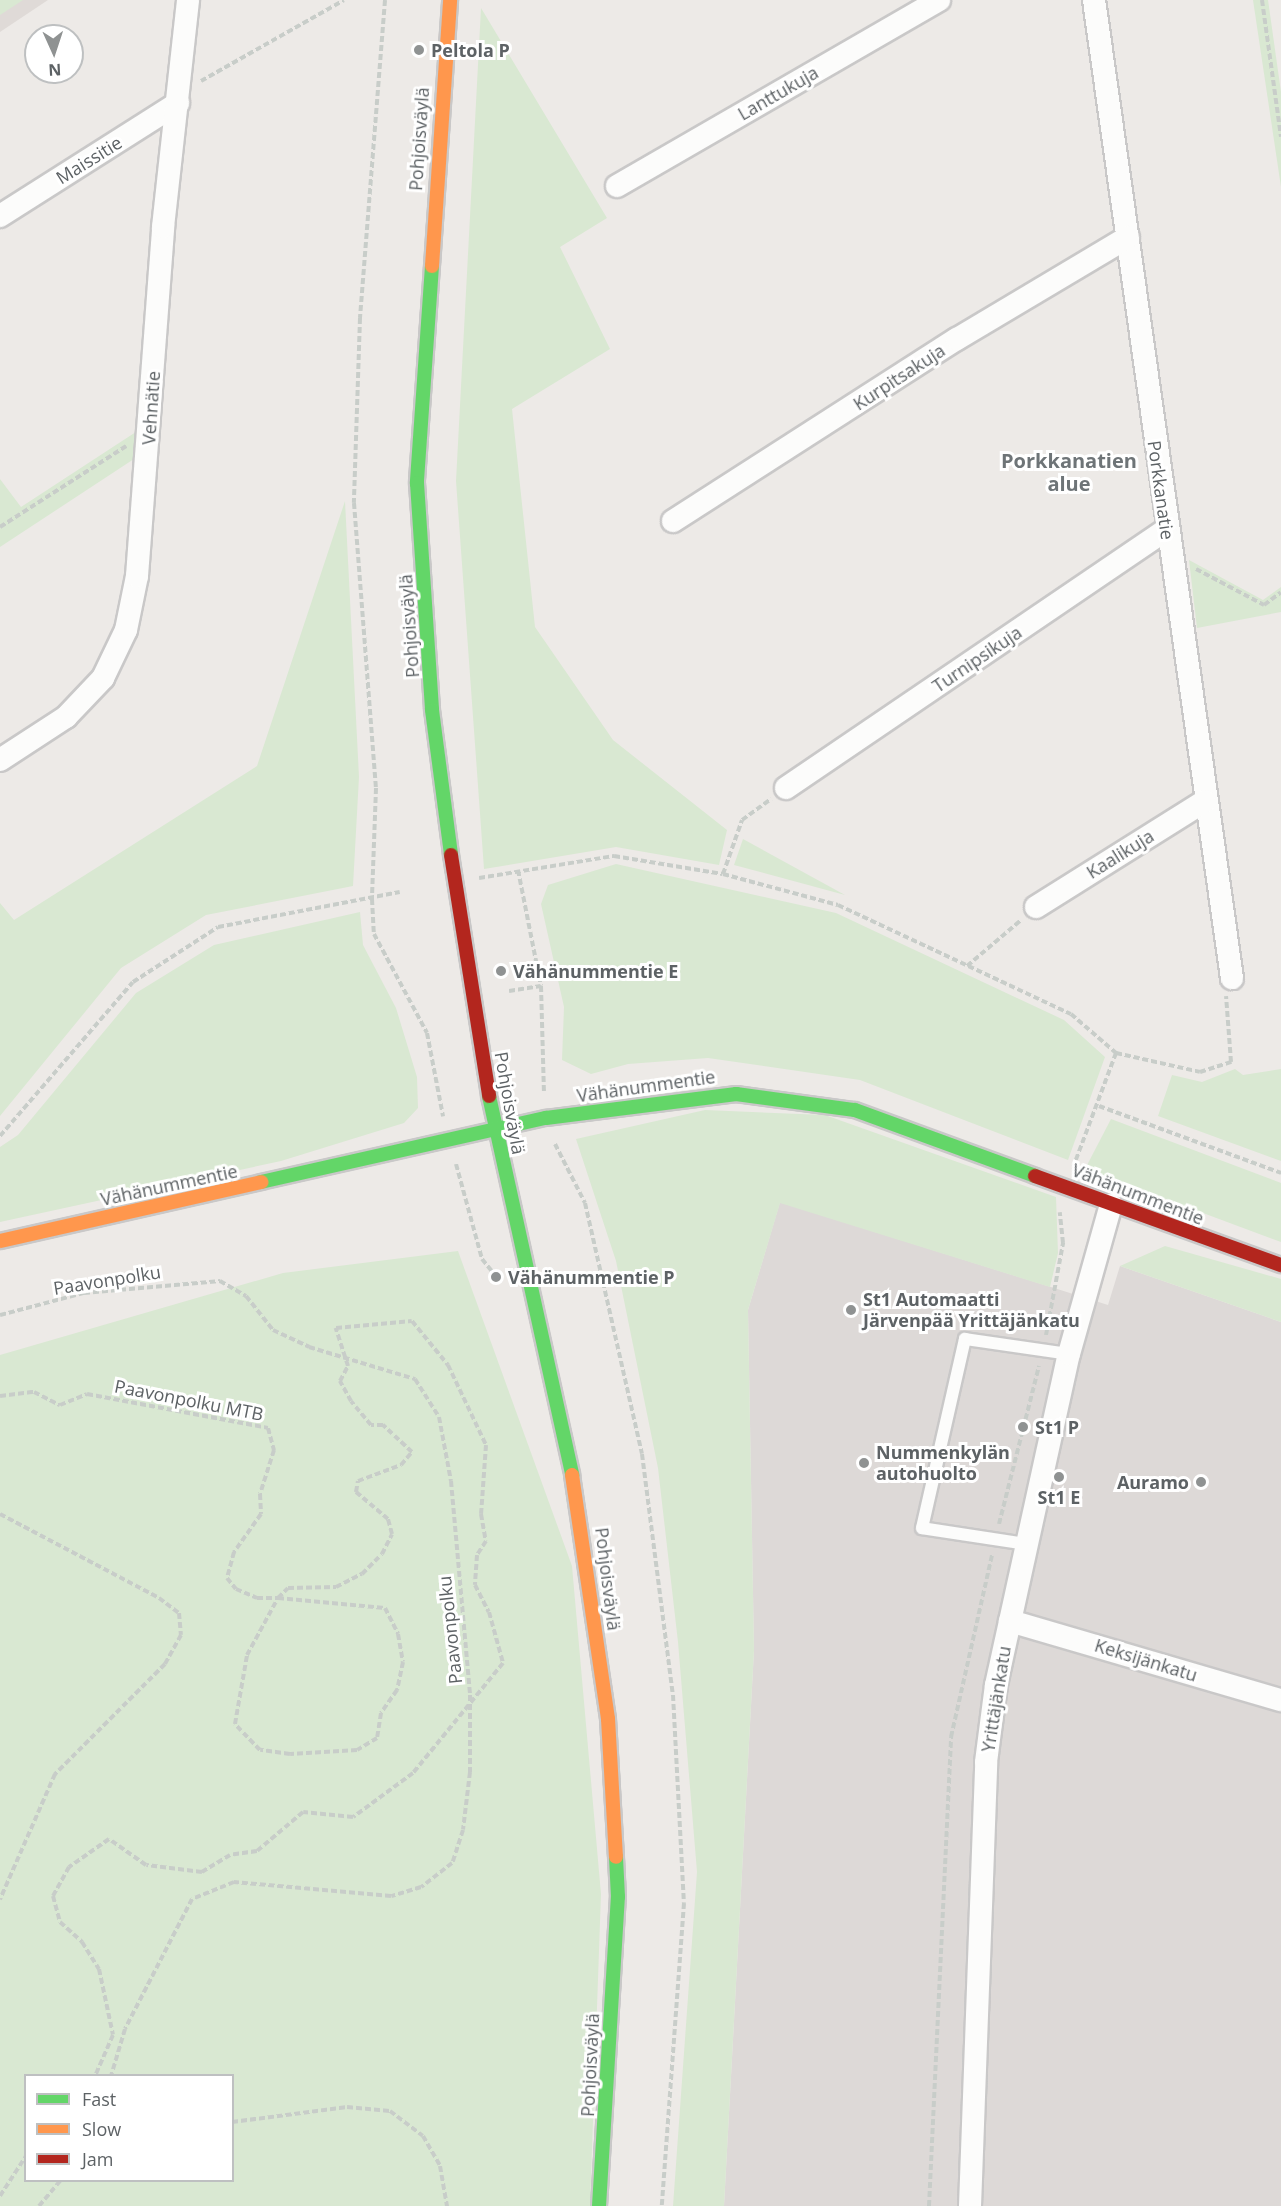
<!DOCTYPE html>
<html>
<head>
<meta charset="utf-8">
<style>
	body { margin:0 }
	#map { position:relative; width:1281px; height:2206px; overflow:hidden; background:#edeae7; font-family:"Open Sans",sans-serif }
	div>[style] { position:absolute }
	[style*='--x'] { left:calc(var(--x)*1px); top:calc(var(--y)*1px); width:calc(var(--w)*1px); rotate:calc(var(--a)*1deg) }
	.industrial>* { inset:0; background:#ddd9d7 }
	.education>* { inset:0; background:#dfdad7 }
	.green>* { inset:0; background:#d9e8d2 }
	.path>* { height:4px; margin-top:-2px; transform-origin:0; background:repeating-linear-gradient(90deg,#c8cdc9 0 6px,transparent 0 9px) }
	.roads { filter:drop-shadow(2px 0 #c9c8c8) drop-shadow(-2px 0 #c9c8c8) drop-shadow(0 2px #c9c8c8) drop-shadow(0 -2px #c9c8c8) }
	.lane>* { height:12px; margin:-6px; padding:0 6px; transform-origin:6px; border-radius:6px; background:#fcfcfb }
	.street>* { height:22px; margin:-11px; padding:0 11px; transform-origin:11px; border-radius:11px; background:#fcfcfb }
	.fast>* { height:14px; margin:-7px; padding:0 7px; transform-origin:7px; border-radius:7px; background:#63d668 }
	.slow>* { height:14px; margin:-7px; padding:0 7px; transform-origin:7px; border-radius:7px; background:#ff974d }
	.jam>* { height:14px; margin:-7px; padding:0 7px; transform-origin:7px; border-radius:7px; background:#b3261e }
	.dots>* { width:16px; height:16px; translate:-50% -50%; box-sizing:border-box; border:3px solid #fff; border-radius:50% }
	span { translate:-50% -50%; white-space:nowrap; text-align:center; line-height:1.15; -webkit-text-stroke:6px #fff; paint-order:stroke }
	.poi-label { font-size:18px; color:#5d6265; font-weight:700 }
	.left { translate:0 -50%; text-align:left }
	.right { translate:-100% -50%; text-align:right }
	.street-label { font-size:18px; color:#5d6265 }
	.neighbourhood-label { font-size:20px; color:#6e7477; font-weight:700 }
	.legend { position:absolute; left:24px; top:2074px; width:210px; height:108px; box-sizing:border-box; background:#fff; border:2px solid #bec0c1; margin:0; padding:8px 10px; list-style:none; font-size:18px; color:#5d6265 }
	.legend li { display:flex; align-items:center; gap:12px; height:30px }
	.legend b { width:30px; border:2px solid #bec0c1 }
	.north { position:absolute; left:24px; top:24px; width:60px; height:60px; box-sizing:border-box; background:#fff; border:2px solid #bec0c1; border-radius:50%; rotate:177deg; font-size:16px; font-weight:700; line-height:24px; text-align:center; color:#5d6265 }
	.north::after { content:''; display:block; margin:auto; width:21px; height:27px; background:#8f9292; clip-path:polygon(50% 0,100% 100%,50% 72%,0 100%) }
</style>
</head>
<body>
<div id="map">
	<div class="industrial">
		<i style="clip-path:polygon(780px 1202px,1108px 1305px,1120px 1266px,1281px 1322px,1281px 2206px,724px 2206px,754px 1650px,748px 1310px)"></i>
	</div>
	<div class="education">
		<i style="clip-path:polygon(0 0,48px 0,0 32px)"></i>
	</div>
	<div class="green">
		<i style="clip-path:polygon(0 0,23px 0,0 15px)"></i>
		<i style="clip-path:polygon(1253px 0,1268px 0,1281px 92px,1281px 187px)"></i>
		<i style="clip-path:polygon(481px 8px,607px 218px,560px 247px,610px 349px,512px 409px,535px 627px,613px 740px,727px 830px,719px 865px,616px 847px,484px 869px,456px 481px)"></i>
		<i style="clip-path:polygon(142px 428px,137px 457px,0 547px,0 479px,21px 507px)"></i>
		<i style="clip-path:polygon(345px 501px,359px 777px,353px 886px,206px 915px,121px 968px,0 1116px,0 903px,14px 920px,257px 766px)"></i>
		<i style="clip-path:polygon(1189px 560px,1263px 600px,1281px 587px,1281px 612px,1197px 628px)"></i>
		<i style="clip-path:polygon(743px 839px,845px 895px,734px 865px)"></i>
		<i style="clip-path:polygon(616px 864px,836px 913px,1064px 1020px,1105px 1057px,1068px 1160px,860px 1080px,708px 1058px,628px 1064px,591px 1074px,562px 1060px,564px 1007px,541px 904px,548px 885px)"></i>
		<i style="clip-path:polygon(360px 912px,363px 945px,396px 1008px,417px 1077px,418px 1108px,404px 1123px,281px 1161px,0 1222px,0 1147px,18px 1135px,136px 993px,214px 945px)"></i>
		<i style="clip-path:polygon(1235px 1069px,1243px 1075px,1281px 1069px,1281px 1161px,1158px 1116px,1172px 1075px,1202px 1082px)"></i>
		<i style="clip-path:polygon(705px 1110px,825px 1115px,1056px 1197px,1058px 1253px,1050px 1287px,780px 1203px,748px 1310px,754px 1650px,724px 2206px,673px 2206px,697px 1872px,678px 1642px,658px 1468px,616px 1261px,576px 1139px)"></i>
		<i style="clip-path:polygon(1111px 1119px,1281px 1183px,1281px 1242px,1085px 1169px)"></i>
		<i style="clip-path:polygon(1165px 1246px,1281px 1279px,1281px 1322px,1120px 1266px)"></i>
		<i style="clip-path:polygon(evenodd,458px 1251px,572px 1566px,601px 1894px,590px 2206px,0 2206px,0 1355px,283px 1273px,458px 1251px,26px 2076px,232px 2076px,232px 2180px,26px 2180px,26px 2076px)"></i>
	</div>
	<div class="path">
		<i style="--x:385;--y:0;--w:319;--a:94.5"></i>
		<i style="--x:360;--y:318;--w:185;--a:91.9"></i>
		<i style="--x:354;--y:503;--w:286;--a:85.6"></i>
		<i style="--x:376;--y:788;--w:111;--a:92.1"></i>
		<i style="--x:372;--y:899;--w:35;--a:87"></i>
		<i style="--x:374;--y:934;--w:112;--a:61.8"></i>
		<i style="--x:427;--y:1033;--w:85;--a:79.1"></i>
		<i style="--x:1262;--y:0;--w:138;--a:82.1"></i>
		<i style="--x:201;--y:81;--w:164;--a:-29.5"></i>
		<i style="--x:0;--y:527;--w:150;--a:-32.7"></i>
		<i style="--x:1196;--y:569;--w:77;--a:27.9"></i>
		<i style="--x:1264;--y:605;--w:21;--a:-37"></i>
		<i style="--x:518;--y:870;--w:118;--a:78.8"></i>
		<i style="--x:541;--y:986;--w:107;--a:88.4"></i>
		<i style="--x:723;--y:874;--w:57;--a:-70.6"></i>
		<i style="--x:742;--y:820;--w:36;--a:-36"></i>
		<i style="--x:479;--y:878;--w:137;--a:-9.3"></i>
		<i style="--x:614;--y:856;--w:110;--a:9.4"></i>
		<i style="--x:723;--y:874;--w:119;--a:15.1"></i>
		<i style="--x:838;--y:905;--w:257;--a:25.1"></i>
		<i style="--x:1071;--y:1014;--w:60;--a:40.9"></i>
		<i style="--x:1116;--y:1053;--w:116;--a:110.6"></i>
		<i style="--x:967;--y:966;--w:71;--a:-40.4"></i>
		<i style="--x:509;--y:991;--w:32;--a:-9"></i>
		<i style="--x:1116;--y:1053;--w:86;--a:12.7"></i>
		<i style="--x:1200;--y:1072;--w:33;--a:-18"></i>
		<i style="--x:1231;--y:1062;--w:66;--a:-94.3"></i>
		<i style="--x:1099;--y:1106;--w:194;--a:20.2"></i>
		<i style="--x:0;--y:1136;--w:203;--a:-49.2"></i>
		<i style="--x:133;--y:982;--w:101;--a:-32.9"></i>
		<i style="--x:218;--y:927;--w:185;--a:-10.9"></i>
		<i style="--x:555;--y:1144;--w:66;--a:63"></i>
		<i style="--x:585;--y:1203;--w:257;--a:77.2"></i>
		<i style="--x:642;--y:1454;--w:243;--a:82.7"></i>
		<i style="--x:673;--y:1695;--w:208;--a:87"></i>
		<i style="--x:684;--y:1903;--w:304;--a:94.2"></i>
		<i style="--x:456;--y:1164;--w:98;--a:74.7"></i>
		<i style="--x:482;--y:1259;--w:28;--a:51"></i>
		<i style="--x:0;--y:1315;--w:87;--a:-14.7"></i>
		<i style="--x:84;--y:1293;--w:137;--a:-5"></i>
		<i style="--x:220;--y:1281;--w:30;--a:30"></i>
		<i style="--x:246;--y:1296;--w:43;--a:51.5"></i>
		<i style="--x:273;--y:1330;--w:40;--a:25"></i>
		<i style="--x:309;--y:1347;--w:111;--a:16.8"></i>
		<i style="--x:415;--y:1379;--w:45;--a:57.7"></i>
		<i style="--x:439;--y:1417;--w:65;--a:79.4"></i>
		<i style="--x:451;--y:1481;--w:215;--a:84.9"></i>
		<i style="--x:470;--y:1695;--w:77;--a:90"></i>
		<i style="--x:470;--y:1772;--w:58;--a:96.9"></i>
		<i style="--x:463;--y:1830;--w:35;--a:108"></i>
		<i style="--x:452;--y:1863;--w:39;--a:142"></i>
		<i style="--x:421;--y:1887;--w:31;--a:163"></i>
		<i style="--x:391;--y:1896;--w:158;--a:-174.9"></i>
		<i style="--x:234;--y:1882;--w:45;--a:158"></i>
		<i style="--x:192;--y:1899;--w:146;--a:117.3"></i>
		<i style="--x:125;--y:2029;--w:49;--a:106.6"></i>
		<i style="--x:1046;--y:1335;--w:94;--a:-79.5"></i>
		<i style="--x:1063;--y:1243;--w:31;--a:-96"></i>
		<i style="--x:0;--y:1396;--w:34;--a:-7"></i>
		<i style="--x:34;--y:1392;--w:29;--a:27"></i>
		<i style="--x:60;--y:1405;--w:29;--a:-22"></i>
		<i style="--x:87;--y:1394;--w:184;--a:10.6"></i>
		<i style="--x:268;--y:1428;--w:23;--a:75"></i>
		<i style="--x:274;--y:1450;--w:46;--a:107.7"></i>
		<i style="--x:260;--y:1494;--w:20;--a:87"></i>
		<i style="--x:261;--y:1514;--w:47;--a:125.4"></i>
		<i style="--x:234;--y:1552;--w:27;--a:105"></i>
		<i style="--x:227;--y:1578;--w:14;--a:51"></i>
		<i style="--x:236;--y:1589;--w:23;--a:23"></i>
		<i style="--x:257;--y:1598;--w:21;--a:0"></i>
		<i style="--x:278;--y:1598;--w:14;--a:-45"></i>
		<i style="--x:288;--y:1588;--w:48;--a:-1.2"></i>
		<i style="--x:336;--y:1587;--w:29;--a:-27"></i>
		<i style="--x:362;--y:1574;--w:28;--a:-45"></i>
		<i style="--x:382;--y:1554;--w:22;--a:-63"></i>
		<i style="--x:392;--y:1534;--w:16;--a:-105"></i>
		<i style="--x:388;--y:1519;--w:42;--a:-139.8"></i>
		<i style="--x:356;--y:1492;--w:11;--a:-80"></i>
		<i style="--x:358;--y:1481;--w:46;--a:-20.4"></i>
		<i style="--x:401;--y:1465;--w:17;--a:-50"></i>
		<i style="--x:412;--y:1452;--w:40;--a:-137"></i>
		<i style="--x:383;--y:1425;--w:12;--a:180"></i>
		<i style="--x:371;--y:1425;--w:31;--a:-130"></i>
		<i style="--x:351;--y:1401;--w:23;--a:-119"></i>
		<i style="--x:340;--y:1381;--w:17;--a:-62"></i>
		<i style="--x:348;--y:1366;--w:40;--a:-108"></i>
		<i style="--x:336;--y:1328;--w:76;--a:-5.3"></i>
		<i style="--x:412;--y:1321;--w:57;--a:50.7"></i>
		<i style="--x:448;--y:1365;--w:89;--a:64.6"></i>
		<i style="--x:486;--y:1445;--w:69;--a:94.1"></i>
		<i style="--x:481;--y:1514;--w:27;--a:80"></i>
		<i style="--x:486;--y:1541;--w:17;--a:123"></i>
		<i style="--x:477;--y:1555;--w:30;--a:94"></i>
		<i style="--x:475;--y:1585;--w:30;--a:63"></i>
		<i style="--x:489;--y:1612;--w:53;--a:74.6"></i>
		<i style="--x:503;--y:1663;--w:142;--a:129.3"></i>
		<i style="--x:413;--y:1773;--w:74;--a:143.7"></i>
		<i style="--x:353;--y:1817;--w:50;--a:-174.3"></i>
		<i style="--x:303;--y:1812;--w:60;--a:139.7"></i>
		<i style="--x:257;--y:1851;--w:27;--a:172"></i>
		<i style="--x:230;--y:1855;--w:33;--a:149"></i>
		<i style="--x:202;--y:1872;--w:56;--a:-172.9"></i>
		<i style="--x:146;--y:1865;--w:45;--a:-144.9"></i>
		<i style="--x:109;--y:1839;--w:49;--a:145"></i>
		<i style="--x:69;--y:1867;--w:33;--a:119"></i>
		<i style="--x:53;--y:1896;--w:27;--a:75"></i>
		<i style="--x:60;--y:1922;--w:30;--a:42"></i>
		<i style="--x:82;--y:1942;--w:32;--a:58"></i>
		<i style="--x:99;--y:1969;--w:67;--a:78"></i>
		<i style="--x:113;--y:2035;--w:45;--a:113.7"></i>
		<i style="--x:0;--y:1514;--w:180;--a:27.8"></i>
		<i style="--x:159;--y:1598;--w:25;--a:37"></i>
		<i style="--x:179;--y:1613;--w:22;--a:85"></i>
		<i style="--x:181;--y:1635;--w:33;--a:119"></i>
		<i style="--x:165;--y:1664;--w:156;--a:135"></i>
		<i style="--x:55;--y:1774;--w:137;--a:113.7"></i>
		<i style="--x:999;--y:1524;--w:163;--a:-75.8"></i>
		<i style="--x:278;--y:1598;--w:107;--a:5.3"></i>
		<i style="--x:385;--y:1608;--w:29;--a:63"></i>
		<i style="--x:398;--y:1634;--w:28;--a:80"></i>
		<i style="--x:403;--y:1662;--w:29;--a:102"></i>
		<i style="--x:397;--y:1690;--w:28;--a:125"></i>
		<i style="--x:381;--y:1713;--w:25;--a:99"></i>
		<i style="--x:377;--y:1738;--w:23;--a:149"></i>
		<i style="--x:357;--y:1750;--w:67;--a:176.6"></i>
		<i style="--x:290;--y:1754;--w:30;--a:-172"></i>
		<i style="--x:260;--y:1750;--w:36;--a:-134"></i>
		<i style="--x:235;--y:1724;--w:70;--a:-80.1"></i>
		<i style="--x:247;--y:1655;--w:65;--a:-61.5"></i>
		<i style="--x:232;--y:2122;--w:116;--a:-7.4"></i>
		<i style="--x:347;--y:2107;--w:43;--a:5.3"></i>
		<i style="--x:390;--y:2111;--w:41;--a:37.1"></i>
		<i style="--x:423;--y:2136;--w:34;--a:60"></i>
		<i style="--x:440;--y:2166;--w:41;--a:80.1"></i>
		<i style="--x:0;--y:2196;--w:48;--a:-57"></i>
		<i style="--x:39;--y:2206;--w:34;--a:-50"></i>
		<i style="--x:929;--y:2206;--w:470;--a:-87.3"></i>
		<i style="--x:951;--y:1737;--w:187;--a:-77.3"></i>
	</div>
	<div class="roads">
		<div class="lane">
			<i style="--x:1026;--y:1544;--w:105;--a:-171.3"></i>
			<i style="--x:922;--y:1528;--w:194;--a:-77.2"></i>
			<i style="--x:965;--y:1339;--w:105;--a:8.2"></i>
		</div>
		<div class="street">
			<i style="--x:1094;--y:0;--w:988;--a:81.97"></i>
			<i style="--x:617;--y:186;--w:372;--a:-30"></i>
			<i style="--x:0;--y:216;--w:211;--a:-32.4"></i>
			<i style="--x:673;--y:521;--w:337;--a:-32.7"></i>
			<i style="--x:957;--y:339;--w:199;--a:-30.8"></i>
			<i style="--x:0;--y:760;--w:79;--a:-33.1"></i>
			<i style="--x:66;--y:717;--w:54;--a:-46.5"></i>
			<i style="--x:103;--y:678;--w:53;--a:-64.4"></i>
			<i style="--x:126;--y:630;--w:55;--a:-78.5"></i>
			<i style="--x:137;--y:576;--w:350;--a:-85.7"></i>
			<i style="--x:163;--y:227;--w:228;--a:-83.7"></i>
			<i style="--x:786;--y:788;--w:459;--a:-34.2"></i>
			<i style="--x:1036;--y:907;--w:199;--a:-32.1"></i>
			<i style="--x:1010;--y:1621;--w:282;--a:16.3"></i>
			<i style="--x:970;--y:2206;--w:444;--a:-87.9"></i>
			<i style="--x:986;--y:1762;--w:78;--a:-82.6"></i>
			<i style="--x:996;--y:1685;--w:339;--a:-77.6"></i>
			<i style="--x:1069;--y:1354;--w:155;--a:-74.3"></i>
		</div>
		<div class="fast">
			<i style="--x:432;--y:266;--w:218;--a:94"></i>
			<i style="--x:417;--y:483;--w:227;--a:86.2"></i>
			<i style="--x:432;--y:710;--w:146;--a:82.5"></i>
			<i style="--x:489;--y:1096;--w:388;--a:77.6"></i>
			<i style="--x:261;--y:1182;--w:292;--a:-12.7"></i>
			<i style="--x:546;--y:1118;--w:192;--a:-7.2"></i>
			<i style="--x:736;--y:1094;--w:120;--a:7.7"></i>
			<i style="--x:855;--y:1110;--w:192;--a:20.1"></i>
			<i style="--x:599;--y:2206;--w:310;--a:-86.5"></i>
			<i style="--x:618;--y:1897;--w:40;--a:-92.9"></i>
		</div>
		<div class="slow">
			<i style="--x:432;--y:266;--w:267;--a:-86.1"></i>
			<i style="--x:0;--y:1241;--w:268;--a:-12.7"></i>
			<i style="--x:572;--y:1475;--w:247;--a:81.6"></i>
			<i style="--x:608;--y:1719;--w:138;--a:86.7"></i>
		</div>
		<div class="jam">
			<i style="--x:451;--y:855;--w:244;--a:81"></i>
			<i style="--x:1035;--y:1176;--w:262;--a:19.9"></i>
		</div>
	</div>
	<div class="dots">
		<i style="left:419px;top:50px;background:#8f9292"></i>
		<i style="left:501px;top:971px;background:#8f9292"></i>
		<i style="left:496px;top:1277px;background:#8f9292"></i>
		<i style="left:851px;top:1310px;background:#8f9292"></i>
		<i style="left:1023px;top:1427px;background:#8f9292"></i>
		<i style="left:864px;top:1463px;background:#8f9292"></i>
		<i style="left:1059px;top:1477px;background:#8f9292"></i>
		<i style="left:1201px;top:1482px;background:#8f9292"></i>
	</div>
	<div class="poi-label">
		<span class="left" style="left:431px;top:50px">Peltola P</span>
		<span class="left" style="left:513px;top:971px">Vähänummentie E</span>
		<span class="left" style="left:508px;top:1277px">Vähänummentie P</span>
		<span class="left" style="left:863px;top:1310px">St1 Automaatti<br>Järvenpää Yrittäjänkatu</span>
		<span class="left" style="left:1035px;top:1427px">St1 P</span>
		<span class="left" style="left:876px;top:1463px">Nummenkylän<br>autohuolto</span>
		<span class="right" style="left:1189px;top:1482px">Auramo</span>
		<span style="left:1059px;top:1497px">St1 E</span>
	</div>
	<div class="street-label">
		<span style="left:778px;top:93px;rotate:-30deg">Lanttukuja</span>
		<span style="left:419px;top:139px;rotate:-86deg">Pohjoisväylä</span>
		<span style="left:89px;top:160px;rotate:-32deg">Maissitie</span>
		<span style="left:899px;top:377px;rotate:-33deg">Kurpitsakuja</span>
		<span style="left:151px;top:408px;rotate:-86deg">Vehnätie</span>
		<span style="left:1161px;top:490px;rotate:82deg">Porkkanatie</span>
		<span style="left:409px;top:626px;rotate:-94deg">Pohjoisväylä</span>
		<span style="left:977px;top:659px;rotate:-34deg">Turnipsikuja</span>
		<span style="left:1120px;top:854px;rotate:-32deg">Kaalikuja</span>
		<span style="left:646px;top:1086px;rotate:-8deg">Vähänummentie</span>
		<span style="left:510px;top:1103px;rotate:80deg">Pohjoisväylä</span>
		<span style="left:169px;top:1185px;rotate:-12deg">Vähänummentie</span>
		<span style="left:1138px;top:1194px;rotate:21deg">Vähänummentie</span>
		<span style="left:107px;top:1280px;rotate:-9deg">Paavonpolku</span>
		<span style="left:189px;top:1400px;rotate:11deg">Paavonpolku MTB</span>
		<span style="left:608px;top:1579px;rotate:83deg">Pohjoisväylä</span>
		<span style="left:450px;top:1630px;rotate:-96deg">Paavonpolku</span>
		<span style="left:1146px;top:1660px;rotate:17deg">Keksijänkatu</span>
		<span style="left:996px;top:1699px;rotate:-81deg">Yrittäjänkatu</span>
		<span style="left:590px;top:2065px;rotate:-87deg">Pohjoisväylä</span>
	</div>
	<div class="neighbourhood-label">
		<span style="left:1069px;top:472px">Porkkanatien<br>alue</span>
	</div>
	<ul class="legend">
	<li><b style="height:8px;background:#63d668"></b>Fast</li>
	<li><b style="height:8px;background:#ff974d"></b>Slow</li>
	<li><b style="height:8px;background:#b3261e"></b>Jam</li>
	</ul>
	<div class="north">N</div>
</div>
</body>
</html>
